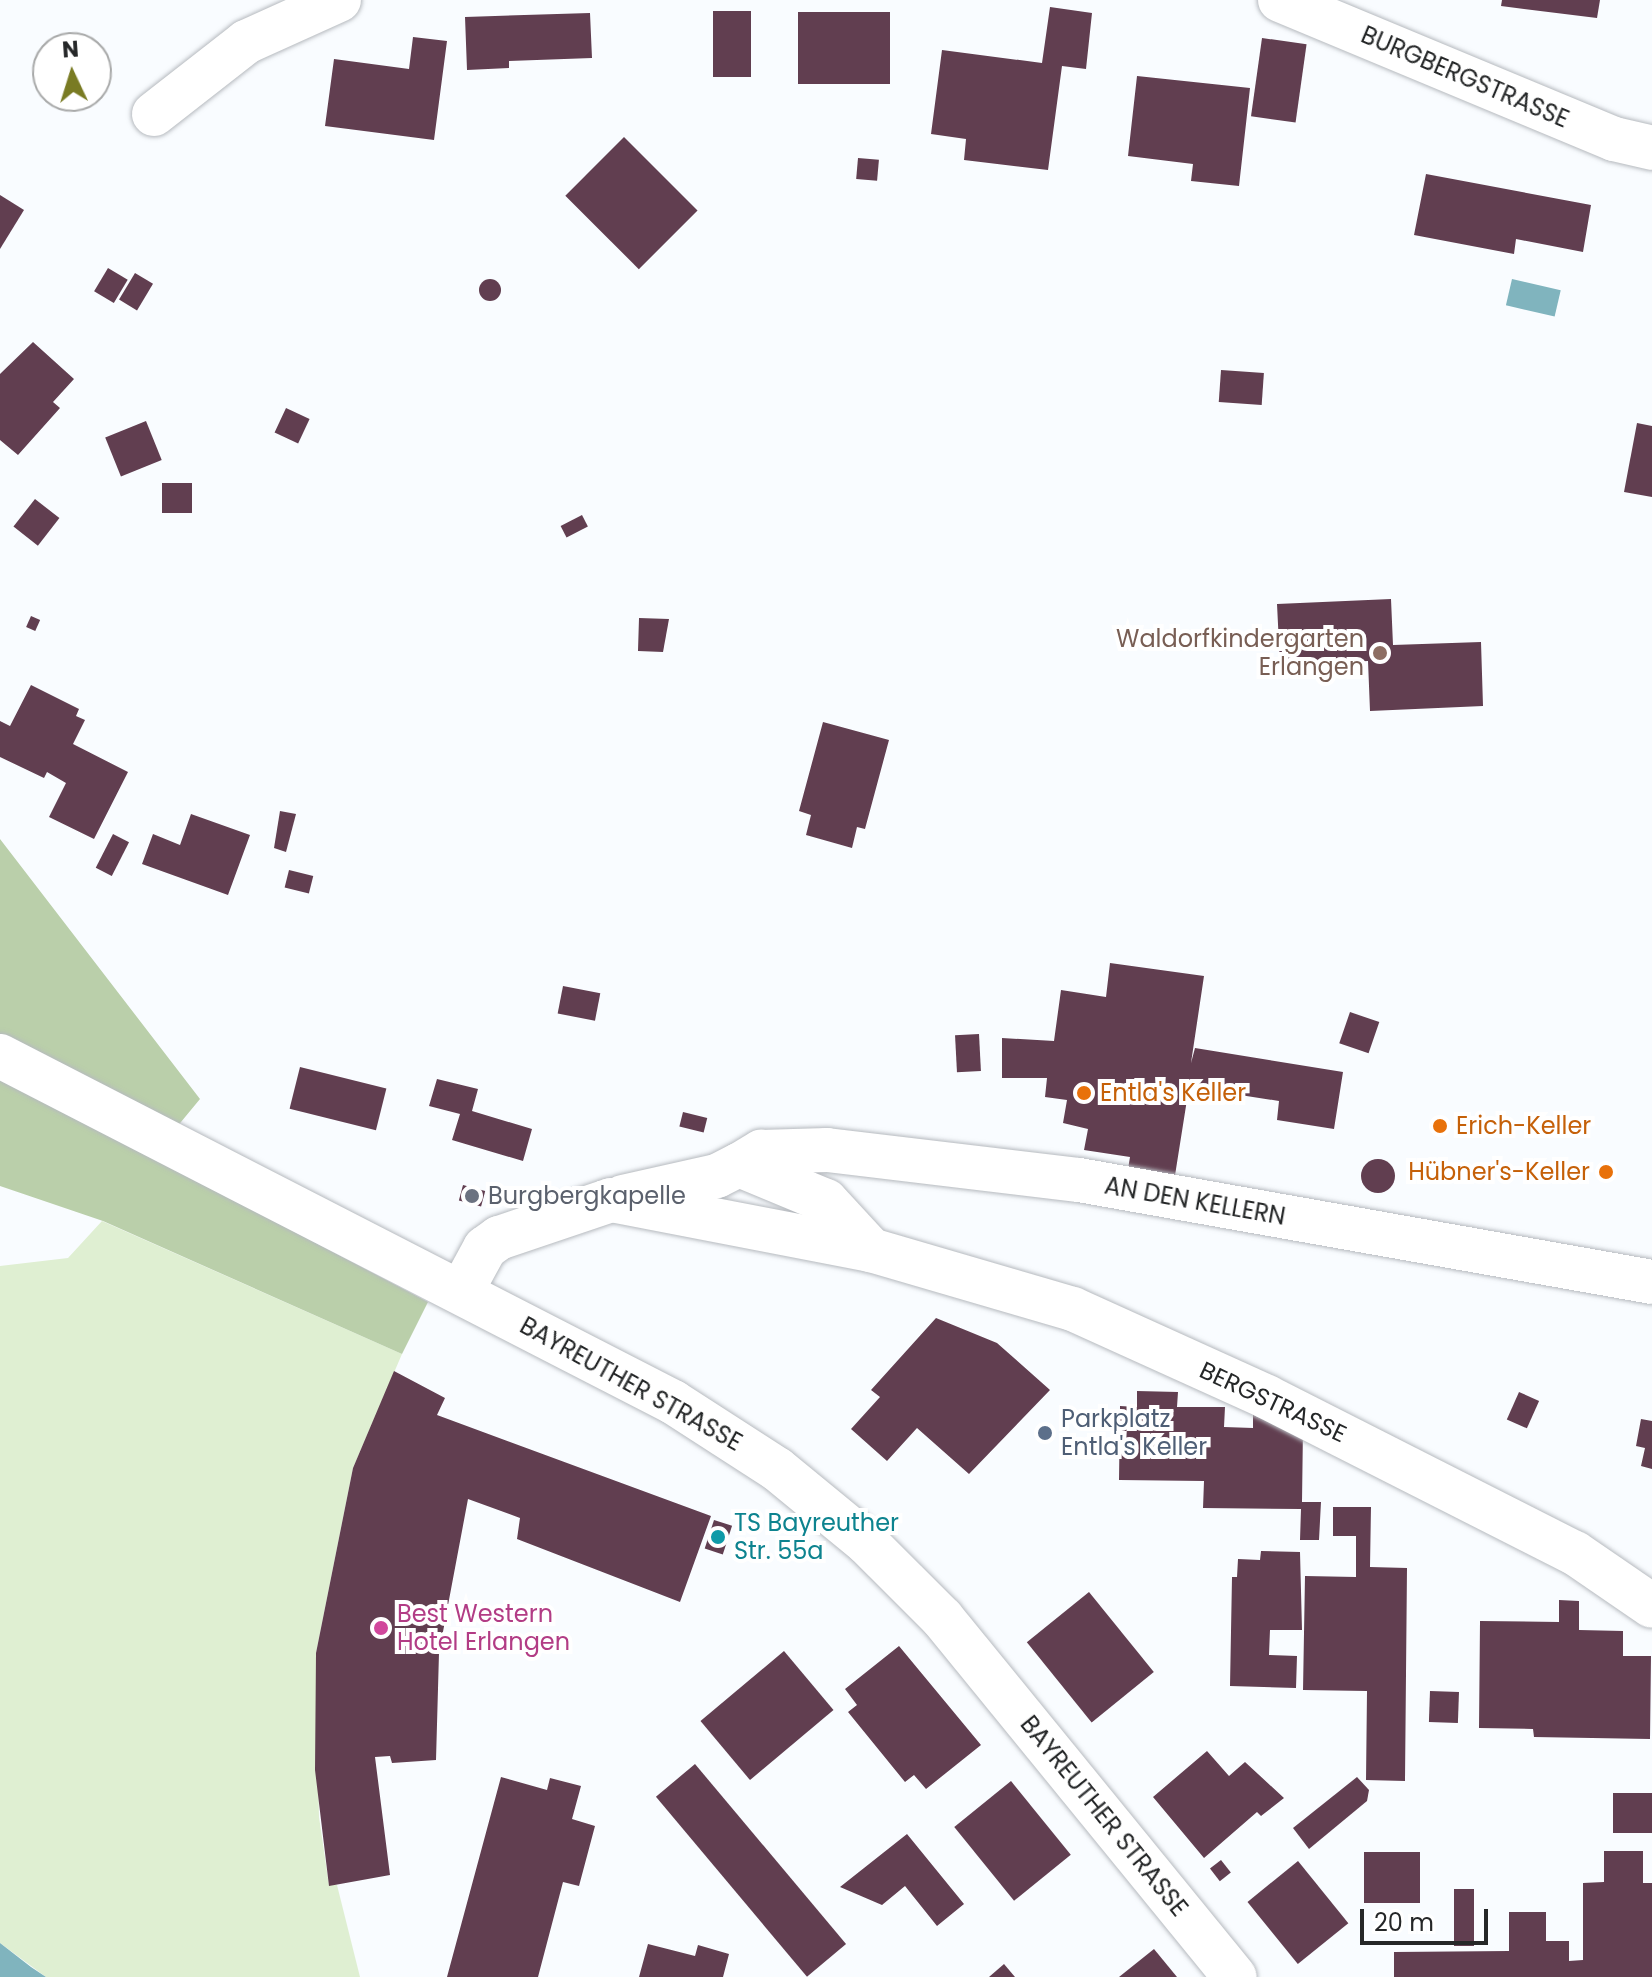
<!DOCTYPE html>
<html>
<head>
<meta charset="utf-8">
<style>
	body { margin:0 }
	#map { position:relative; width:1652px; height:1977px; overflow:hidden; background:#f9fcff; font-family:Poppins,sans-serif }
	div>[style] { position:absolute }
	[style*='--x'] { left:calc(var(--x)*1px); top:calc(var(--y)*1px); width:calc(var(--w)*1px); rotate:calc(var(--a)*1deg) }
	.green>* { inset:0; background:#dfefd2 }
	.forest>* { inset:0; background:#bacfaa }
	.water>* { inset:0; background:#80b4be; transform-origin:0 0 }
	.building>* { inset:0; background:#613e50; transform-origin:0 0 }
	.round { border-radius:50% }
	.roads { filter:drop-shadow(0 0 2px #b6babf) drop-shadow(0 0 2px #b6babf) }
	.minor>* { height:44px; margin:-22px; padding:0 22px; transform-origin:22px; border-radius:22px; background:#fff }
	.dots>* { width:22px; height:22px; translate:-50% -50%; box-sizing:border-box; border:4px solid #fff; border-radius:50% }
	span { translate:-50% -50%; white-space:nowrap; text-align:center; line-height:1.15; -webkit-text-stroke:8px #fff; paint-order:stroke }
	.street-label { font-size:24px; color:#252728 }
	.education-label { font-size:24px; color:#785e54 }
	.right { translate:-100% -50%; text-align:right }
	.food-label { font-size:24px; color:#c56008 }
	.left { translate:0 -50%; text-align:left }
	.worship-label { font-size:24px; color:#5b616d }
	.service-label { font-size:24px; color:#4e5e75 }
	.culture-label { font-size:24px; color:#0d838f }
	.hotel-label { font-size:24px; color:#b23c85 }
	.north { position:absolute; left:32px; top:32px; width:80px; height:80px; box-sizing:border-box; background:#fff; border:2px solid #a8a9a9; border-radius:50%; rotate:356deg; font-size:22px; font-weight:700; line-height:32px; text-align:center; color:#252728 }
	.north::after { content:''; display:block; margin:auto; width:28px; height:36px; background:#797b23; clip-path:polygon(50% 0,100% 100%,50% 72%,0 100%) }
	.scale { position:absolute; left:1360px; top:1909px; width:128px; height:36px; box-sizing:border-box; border:4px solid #252728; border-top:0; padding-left:10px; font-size:24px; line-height:28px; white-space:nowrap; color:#252728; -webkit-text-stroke:6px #fff; paint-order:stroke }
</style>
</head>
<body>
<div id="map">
	<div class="green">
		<i style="clip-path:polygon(102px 1221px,402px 1354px,353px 1468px,316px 1653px,319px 1817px,329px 1885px,337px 1885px,360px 1977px,46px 1977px,0 1943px,0 1266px,68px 1258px)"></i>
	</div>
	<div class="forest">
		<i style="clip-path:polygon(0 839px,200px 1099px,152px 1157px,428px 1302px,402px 1354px,103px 1221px,0 1186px)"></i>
	</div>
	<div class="water">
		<i style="left:1512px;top:279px;width:50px;height:27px;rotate:13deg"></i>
		<i style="clip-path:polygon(0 1943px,31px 1967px,46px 1977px,0 1977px)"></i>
	</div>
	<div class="building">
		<i style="clip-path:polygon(1502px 0,1600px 0,1597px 18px,1501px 6px)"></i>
		<i style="clip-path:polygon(1050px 7px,1092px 13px,1086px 69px,1062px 66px,1048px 170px,964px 160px,966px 139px,931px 134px,942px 50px,1042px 63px)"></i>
		<i style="left:713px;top:11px;width:38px;height:66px"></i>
		<i style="left:798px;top:12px;width:92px;height:72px"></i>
		<i style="clip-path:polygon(590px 13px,592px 58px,509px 61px,509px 68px,467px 70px,465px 17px)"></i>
		<i style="clip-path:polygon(413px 37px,447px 41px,434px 140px,325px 126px,334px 59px,409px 69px)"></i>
		<i style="left:1262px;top:38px;width:45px;height:79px;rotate:8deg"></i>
		<i style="clip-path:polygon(1137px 76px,1250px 88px,1239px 186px,1191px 181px,1193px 164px,1128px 156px)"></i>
		<i style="left:624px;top:137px;width:104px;height:83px;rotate:45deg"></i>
		<i style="left:858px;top:158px;width:21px;height:21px;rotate:5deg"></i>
		<i style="clip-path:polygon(1426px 174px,1591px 205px,1583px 252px,1516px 239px,1514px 254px,1414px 235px)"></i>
		<i style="clip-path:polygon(0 195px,24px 210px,0 249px)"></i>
		<i style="left:108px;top:268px;width:23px;height:27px;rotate:31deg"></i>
		<i style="left:135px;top:273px;width:21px;height:31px;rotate:31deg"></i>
		<i class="round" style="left:479px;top:279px;width:22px;height:22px"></i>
		<i style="clip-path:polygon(33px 342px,74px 379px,53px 402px,60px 408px,18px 455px,0 440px,0 374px)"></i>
		<i style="left:1221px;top:370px;width:43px;height:32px;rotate:4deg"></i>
		<i style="left:286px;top:408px;width:26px;height:27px;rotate:25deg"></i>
		<i style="left:146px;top:421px;width:42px;height:44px;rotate:68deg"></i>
		<i style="clip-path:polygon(1637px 423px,1652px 426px,1652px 497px,1624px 492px)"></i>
		<i style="left:192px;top:483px;width:30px;height:30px;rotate:90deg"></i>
		<i style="left:35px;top:499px;width:31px;height:35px;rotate:38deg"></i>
		<i style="left:582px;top:515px;width:13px;height:24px;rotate:63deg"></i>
		<i style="clip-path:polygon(1391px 599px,1393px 645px,1481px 642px,1483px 706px,1370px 711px,1368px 661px,1280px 665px,1277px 604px)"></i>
		<i style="left:31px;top:616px;width:10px;height:12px;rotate:24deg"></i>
		<i style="clip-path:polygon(639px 618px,669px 619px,663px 652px,638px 651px)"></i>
		<i style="clip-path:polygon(31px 685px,79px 709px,76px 716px,85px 720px,73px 744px,128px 772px,94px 839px,49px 817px,66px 783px,47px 772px,44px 778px,0 757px,0 721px,10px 726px)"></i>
		<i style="clip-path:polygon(823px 722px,889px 740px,865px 829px,857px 827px,852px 848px,806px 835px,811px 815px,799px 811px)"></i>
		<i style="clip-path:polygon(280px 811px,296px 814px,286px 852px,274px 848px)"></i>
		<i style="clip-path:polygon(191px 814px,250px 835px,228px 895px,142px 864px,153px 834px,180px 845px)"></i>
		<i style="left:113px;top:834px;width:18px;height:38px;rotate:27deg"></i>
		<i style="left:289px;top:870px;width:25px;height:18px;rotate:14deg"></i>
		<i style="clip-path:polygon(1110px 963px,1204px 976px,1191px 1063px,1195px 1048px,1343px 1072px,1334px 1129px,1277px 1120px,1279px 1101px,1189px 1087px,1173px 1188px,1126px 1181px,1130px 1157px,1084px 1150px,1088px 1129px,1063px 1123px,1067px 1100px,1045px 1097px,1047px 1078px,1002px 1078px,1002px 1038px,1054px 1041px,1061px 990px,1106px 997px)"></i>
		<i style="left:563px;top:986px;width:38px;height:28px;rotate:11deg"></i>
		<i style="left:1350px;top:1012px;width:31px;height:33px;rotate:19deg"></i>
		<i style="left:979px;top:1034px;width:37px;height:24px;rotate:87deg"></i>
		<i style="left:300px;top:1067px;width:89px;height:43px;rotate:14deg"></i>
		<i style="clip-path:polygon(437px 1079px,478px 1089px,472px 1111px,532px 1129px,523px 1161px,452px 1140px,460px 1114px,429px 1106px)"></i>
		<i style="left:683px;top:1112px;width:25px;height:15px;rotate:14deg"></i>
		<i class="round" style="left:1361px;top:1159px;width:34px;height:34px"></i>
		<i style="left:463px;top:1185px;width:23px;height:16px;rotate:15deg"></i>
		<i style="clip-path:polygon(936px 1318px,997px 1343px,1050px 1390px,969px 1474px,917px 1428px,887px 1461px,851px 1429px,880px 1397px,871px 1390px)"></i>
		<i style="clip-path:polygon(394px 1371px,445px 1398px,437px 1415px,711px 1516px,680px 1602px,517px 1539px,520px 1518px,468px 1499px,439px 1653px,436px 1760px,392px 1763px,390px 1756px,375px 1757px,390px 1875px,329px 1886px,315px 1770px,316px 1653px,353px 1468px)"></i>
		<i style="clip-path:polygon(1137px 1391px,1178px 1392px,1177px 1407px,1225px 1407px,1224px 1427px,1253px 1428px,1253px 1413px,1303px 1428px,1302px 1502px,1321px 1502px,1319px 1540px,1300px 1540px,1301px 1509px,1203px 1508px,1204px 1481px,1119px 1480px,1120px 1406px,1137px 1407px)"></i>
		<i style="left:1519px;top:1392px;width:22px;height:30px;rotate:24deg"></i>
		<i style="clip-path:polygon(1641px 1419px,1652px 1421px,1652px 1469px,1641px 1466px,1645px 1448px,1636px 1446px)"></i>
		<i style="clip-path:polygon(1333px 1507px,1371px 1507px,1370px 1567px,1407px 1568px,1405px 1781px,1366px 1780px,1367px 1691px,1303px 1690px,1305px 1576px,1356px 1577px,1356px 1536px,1333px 1536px)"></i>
		<i style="left:714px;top:1520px;width:19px;height:30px;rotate:18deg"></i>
		<i style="clip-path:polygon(1261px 1551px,1300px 1552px,1302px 1630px,1270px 1630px,1269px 1655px,1297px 1656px,1296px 1688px,1230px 1686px,1232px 1577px,1237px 1577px,1238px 1559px,1260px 1560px)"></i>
		<i style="left:1089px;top:1592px;width:103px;height:80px;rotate:51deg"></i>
		<i style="clip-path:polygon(1559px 1600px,1579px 1601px,1579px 1630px,1623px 1631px,1623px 1656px,1651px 1656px,1650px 1739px,1534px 1737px,1533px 1729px,1479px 1728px,1480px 1621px,1559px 1622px)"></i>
		<i style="clip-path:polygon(899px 1646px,981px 1745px,926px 1789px,914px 1775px,905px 1782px,848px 1712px,857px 1705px,845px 1689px)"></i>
		<i style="left:784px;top:1651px;width:77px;height:109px;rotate:50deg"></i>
		<i style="left:1430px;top:1691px;width:29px;height:31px;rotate:2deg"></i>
		<i style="clip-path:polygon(1207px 1751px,1229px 1776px,1245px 1762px,1284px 1798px,1261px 1816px,1257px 1812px,1204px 1858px,1153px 1797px)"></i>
		<i style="left:695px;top:1764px;width:235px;height:51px;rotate:50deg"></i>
		<i style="clip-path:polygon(501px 1777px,547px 1790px,550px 1778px,581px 1786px,572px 1819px,595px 1826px,579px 1886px,563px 1882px,538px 1977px,447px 1977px)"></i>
		<i style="clip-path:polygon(1357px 1777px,1369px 1790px,1367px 1801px,1309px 1849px,1293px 1828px)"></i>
		<i style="left:1011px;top:1781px;width:95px;height:73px;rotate:51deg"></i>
		<i style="left:1652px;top:1793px;width:40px;height:39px;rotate:90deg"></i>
		<i style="clip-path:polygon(907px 1834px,964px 1904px,937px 1926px,905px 1886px,882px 1905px,840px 1887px)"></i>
		<i style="clip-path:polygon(1604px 1851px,1643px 1851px,1643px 1883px,1652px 1883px,1652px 1977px,1394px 1977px,1394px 1952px,1509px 1951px,1509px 1912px,1546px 1912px,1546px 1941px,1569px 1941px,1569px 1961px,1583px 1960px,1583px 1883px,1604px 1882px)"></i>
		<i style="left:1364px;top:1852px;width:56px;height:51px"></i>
		<i style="left:1221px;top:1860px;width:16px;height:14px;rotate:52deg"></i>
		<i style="left:1298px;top:1861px;width:80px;height:65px;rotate:51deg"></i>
		<i style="left:1454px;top:1889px;width:20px;height:57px"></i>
		<i style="clip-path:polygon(648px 1944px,695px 1956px,698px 1945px,729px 1954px,723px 1977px,639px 1977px)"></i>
		<i style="clip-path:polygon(1154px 1949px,1177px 1977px,1119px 1977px)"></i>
		<i style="clip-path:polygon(1004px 1964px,1015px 1977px,989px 1977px)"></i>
	</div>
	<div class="roads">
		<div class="minor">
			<i style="--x:1280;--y:0;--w:362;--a:22.6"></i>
			<i style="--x:1614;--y:139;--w:39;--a:13"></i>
			<i style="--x:154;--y:114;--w:117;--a:-38"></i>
			<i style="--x:246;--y:42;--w:102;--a:-24.3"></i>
			<i style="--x:0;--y:1056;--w:757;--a:27.21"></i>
			<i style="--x:673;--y:1402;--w:124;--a:32.8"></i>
			<i style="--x:777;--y:1469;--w:117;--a:39.4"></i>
			<i style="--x:867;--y:1543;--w:106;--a:45"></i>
			<i style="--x:942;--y:1618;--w:463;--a:50.8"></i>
			<i style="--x:739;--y:1165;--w:26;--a:-31"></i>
			<i style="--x:761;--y:1152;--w:66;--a:-1.7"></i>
			<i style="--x:827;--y:1150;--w:254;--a:6.8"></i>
			<i style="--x:1079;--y:1180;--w:582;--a:10.09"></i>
			<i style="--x:623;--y:1197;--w:96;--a:-12.6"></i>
			<i style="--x:717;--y:1176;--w:25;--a:-27"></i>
			<i style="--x:739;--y:1165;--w:94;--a:22.5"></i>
			<i style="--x:826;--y:1201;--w:67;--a:47.4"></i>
			<i style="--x:461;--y:1292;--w:50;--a:-61.4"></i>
			<i style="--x:485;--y:1248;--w:17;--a:-36"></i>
			<i style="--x:499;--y:1238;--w:118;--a:-18.7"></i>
			<i style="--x:611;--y:1200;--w:265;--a:10.9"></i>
			<i style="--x:871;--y:1250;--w:210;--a:16.3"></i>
			<i style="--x:1073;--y:1309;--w:213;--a:24.4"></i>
			<i style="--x:1267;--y:1397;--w:345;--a:26.9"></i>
			<i style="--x:1575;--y:1553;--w:93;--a:34.5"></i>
		</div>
	</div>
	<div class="dots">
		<i style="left:1380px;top:653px;background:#8d6e63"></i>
		<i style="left:1084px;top:1093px;background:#e8710a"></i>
		<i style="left:1440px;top:1126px;background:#e8710a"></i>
		<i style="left:1606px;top:1172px;background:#e8710a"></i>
		<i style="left:472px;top:1196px;background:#6b7280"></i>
		<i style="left:1045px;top:1433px;background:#5c6f8a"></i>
		<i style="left:718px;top:1537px;background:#0f9aa8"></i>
		<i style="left:381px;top:1628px;background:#d1479c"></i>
	</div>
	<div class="street-label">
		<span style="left:1465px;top:77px;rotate:23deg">BURGBERGSTRASSE</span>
		<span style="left:1195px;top:1201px;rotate:10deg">AN DEN KELLERN</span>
		<span style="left:631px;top:1384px;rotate:29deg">BAYREUTHER STRASSE</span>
		<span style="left:1273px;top:1402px;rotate:25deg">BERGSTRASSE</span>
		<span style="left:1104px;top:1816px;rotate:51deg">BAYREUTHER STRASSE</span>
	</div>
	<div class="education-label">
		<span class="right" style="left:1364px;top:653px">Waldorfkindergarten<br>Erlangen</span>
	</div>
	<div class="food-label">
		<span class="left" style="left:1100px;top:1093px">Entla's Keller</span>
		<span class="left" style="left:1456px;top:1126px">Erich-Keller</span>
		<span class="right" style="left:1590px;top:1172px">Hübner's-Keller</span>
	</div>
	<div class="worship-label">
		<span class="left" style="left:488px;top:1196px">Burgbergkapelle</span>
	</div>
	<div class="service-label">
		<span class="left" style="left:1061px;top:1433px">Parkplatz<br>Entla's Keller</span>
	</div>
	<div class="culture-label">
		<span class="left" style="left:734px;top:1537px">TS Bayreuther<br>Str. 55a</span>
	</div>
	<div class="hotel-label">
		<span class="left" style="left:397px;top:1628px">Best Western<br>Hotel Erlangen</span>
	</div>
	<div class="north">N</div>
	<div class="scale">20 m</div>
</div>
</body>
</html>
